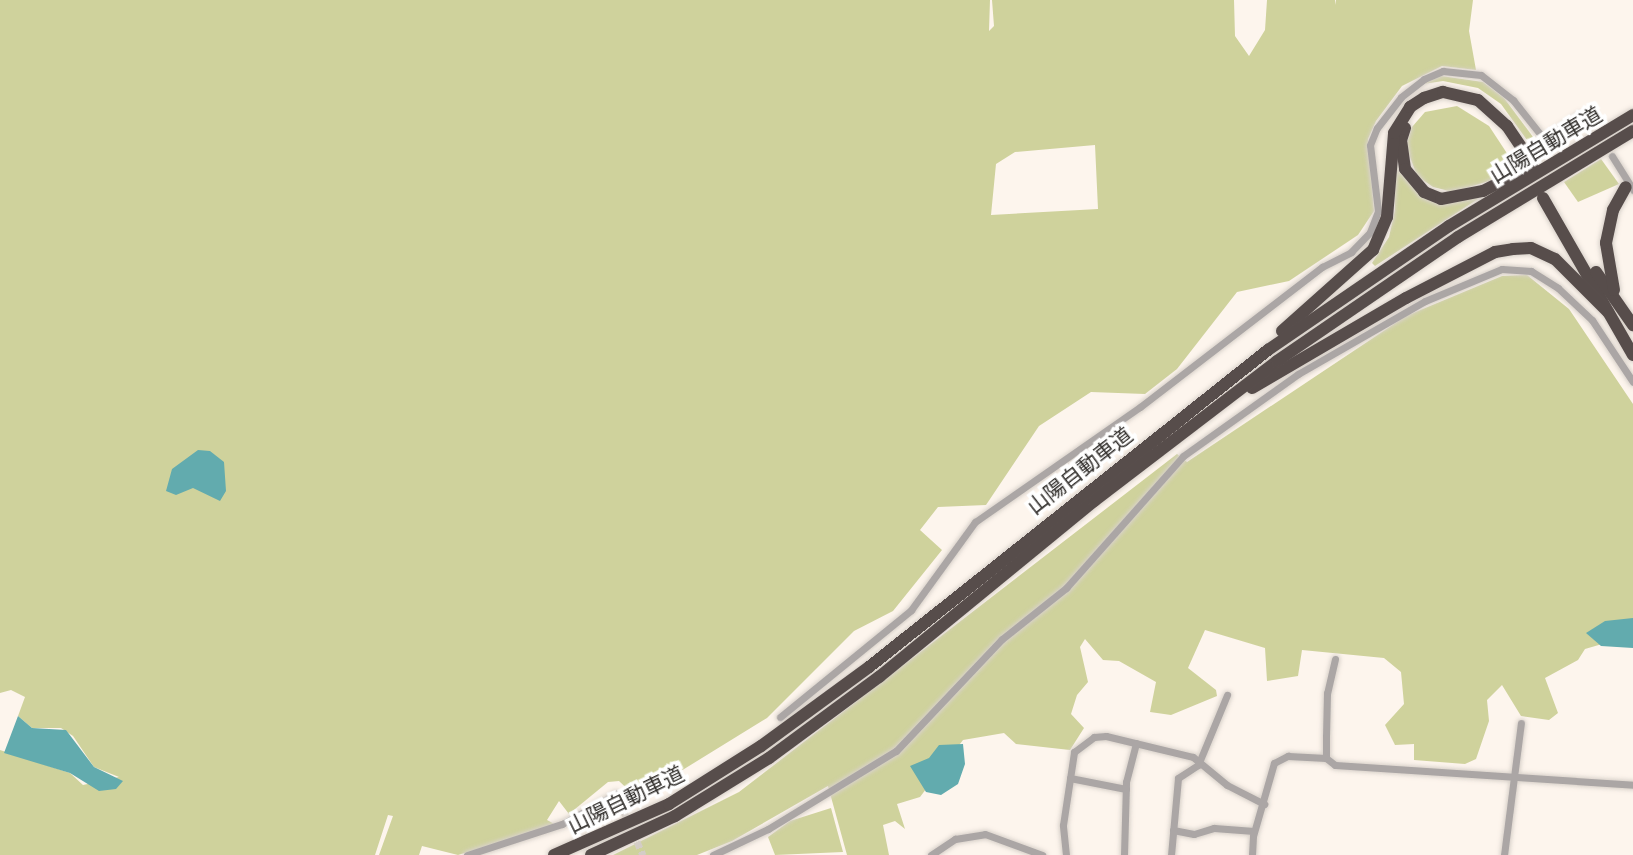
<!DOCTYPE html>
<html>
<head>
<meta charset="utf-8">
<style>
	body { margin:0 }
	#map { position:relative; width:1633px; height:855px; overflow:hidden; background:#fdf5ed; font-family:Raleway,"Noto Sans JP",sans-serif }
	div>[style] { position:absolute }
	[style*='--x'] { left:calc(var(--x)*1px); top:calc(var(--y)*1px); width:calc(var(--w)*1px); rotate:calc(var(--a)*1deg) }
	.green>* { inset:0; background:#cfd29c }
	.water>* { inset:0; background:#62abae }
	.street-tunnel>* { height:7px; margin-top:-3.5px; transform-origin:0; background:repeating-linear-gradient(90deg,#d4cdc6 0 7px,transparent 0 10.5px) }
	.roads { filter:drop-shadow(0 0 2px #d8d1ca) drop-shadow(0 0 2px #d8d1ca) }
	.street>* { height:7px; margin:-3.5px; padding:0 3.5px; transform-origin:3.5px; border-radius:3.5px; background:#aba6a5 }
	.highway>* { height:12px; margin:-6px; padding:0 6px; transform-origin:6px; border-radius:6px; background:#574d4b }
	span { translate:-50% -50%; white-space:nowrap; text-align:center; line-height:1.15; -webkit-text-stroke:7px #fff; paint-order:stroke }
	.street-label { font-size:21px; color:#322f2c }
</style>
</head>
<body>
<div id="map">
	<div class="green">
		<i style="clip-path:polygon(evenodd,0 0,990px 0,989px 31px,994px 26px,992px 0,1234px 0,1235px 36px,1249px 56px,1265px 30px,1267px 0,1335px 0,1335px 5px,1336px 0,1473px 0,1469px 31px,1476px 70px,1442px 66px,1402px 86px,1376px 121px,1368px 139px,1374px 211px,1358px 235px,1289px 281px,1237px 292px,1177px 369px,1145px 394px,1091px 392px,1039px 426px,986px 505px,938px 507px,920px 530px,942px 550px,893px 611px,854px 631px,767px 718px,637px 798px,619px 781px,608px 782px,569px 814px,559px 801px,547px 820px,556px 825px,458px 855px,422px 846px,419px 855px,379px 855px,393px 816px,388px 815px,375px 855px,0 855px,0 750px,70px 773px,83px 785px,119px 777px,94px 767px,73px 736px,61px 728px,32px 728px,18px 716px,25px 697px,11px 690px,0 693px,0 0,1095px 145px,1098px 209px,991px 215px,996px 164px,1015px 152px,1095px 145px)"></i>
		<i style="clip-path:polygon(1441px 76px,1483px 82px,1504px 98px,1539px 145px,1547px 145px,1579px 123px,1588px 126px,1537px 154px,1501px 104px,1478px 88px,1443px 81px,1423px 84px)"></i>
		<i style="clip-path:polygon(1457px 106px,1489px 126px,1516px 167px,1489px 181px,1453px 192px,1433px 187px,1417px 176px,1406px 146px,1412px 127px,1425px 112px)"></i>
		<i style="clip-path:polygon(1394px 152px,1402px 174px,1426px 198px,1442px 203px,1481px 197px,1375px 266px,1372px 263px,1389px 237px,1395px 210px)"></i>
		<i style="clip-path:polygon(1601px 159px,1619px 184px,1578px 202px,1564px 182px)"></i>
		<i style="clip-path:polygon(1527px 275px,1569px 309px,1633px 404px,1633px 635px,1585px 649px,1578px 660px,1545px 678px,1558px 713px,1549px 720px,1521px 716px,1502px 685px,1487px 700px,1489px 721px,1476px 759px,1465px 764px,1414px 760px,1414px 744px,1395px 745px,1385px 725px,1404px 704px,1401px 672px,1384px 658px,1302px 650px,1298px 676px,1267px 681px,1265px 648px,1205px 630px,1188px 668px,1216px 690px,1217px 696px,1171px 715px,1150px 712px,1156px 682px,1119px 661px,1103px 660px,1085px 639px,1080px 647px,1088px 682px,1077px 695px,1071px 714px,1084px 728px,1070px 750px,1016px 744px,1004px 733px,963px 740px,920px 797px,897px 804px,905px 829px,895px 821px,883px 825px,889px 855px,847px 855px,828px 786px,732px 841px,697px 855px,613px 855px,739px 792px,1177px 454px,1187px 462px,1406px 316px,1502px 276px)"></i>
		<i style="clip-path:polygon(831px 808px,843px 852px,775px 855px,768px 837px,790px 821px)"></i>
	</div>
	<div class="water">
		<i style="clip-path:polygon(198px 450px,210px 451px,224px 462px,226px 491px,220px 501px,193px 488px,176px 495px,166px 491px,172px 469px)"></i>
		<i style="clip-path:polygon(1633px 618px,1633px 648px,1601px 646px,1586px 633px,1605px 621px)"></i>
		<i style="clip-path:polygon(18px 716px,32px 728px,66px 730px,94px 767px,123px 781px,116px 789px,99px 791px,70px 773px,4px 753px)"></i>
		<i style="clip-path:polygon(963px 744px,965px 764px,958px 784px,941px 795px,926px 792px,910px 766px,929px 758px,939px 745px)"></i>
	</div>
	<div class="street-tunnel">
		<i style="--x:620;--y:803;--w:57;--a:66.1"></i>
	</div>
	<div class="roads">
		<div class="street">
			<i style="--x:1612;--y:156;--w:40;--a:58"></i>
			<i style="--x:1335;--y:659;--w:35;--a:103"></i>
			<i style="--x:1327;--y:693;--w:44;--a:91.3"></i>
			<i style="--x:1326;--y:737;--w:21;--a:90"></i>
			<i style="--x:1326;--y:758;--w:11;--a:38"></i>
			<i style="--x:1335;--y:765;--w:299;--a:3.8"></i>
			<i style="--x:780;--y:717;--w:169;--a:-39.2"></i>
			<i style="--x:911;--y:610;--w:109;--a:-54"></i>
			<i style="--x:975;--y:522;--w:201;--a:-34.9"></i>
			<i style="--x:1140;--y:407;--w:230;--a:-37.6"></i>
			<i style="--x:1322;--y:267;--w:33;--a:-27"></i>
			<i style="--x:1351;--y:252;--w:28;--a:-46"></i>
			<i style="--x:1370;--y:232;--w:22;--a:-69"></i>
			<i style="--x:1378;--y:211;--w:66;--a:-96.9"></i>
			<i style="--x:1370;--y:145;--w:18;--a:-68"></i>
			<i style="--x:1377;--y:128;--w:39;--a:-52"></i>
			<i style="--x:1401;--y:97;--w:29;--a:-38"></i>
			<i style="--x:1424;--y:79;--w:21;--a:-23"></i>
			<i style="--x:1443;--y:71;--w:38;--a:6"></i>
			<i style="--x:1481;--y:75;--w:41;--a:38"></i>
			<i style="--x:1513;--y:100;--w:50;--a:51.5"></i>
			<i style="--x:1544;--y:139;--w:43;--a:-33.7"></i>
			<i style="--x:1580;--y:115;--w:16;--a:35"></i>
			<i style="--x:1070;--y:778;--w:57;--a:11.1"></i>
			<i style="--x:1173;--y:830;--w:21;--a:11"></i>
			<i style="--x:1194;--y:834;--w:21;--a:-17"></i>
			<i style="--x:1214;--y:828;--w:40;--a:4.3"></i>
			<i style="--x:467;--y:855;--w:100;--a:-18.1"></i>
			<i style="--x:562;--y:824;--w:62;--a:-29.1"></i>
			<i style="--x:616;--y:794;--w:10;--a:66"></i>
			<i style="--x:713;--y:855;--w:61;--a:-25.3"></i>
			<i style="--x:768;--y:829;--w:150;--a:-31.4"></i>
			<i style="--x:896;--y:751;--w:154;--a:-46.6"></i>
			<i style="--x:1002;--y:639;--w:82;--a:-38.6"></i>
			<i style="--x:1066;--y:588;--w:176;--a:-48.4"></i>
			<i style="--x:1183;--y:456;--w:141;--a:-35.5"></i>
			<i style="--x:1298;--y:374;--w:146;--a:-29.9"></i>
			<i style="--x:1425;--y:301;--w:83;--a:-22.6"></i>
			<i style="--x:1502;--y:269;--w:29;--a:4"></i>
			<i style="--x:1531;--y:271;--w:32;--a:32"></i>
			<i style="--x:1558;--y:288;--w:47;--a:43.3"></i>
			<i style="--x:1592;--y:320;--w:74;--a:56.5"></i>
			<i style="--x:931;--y:855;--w:29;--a:-34"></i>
			<i style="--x:955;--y:839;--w:30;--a:-9"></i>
			<i style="--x:985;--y:834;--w:61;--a:20.2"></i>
			<i style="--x:1066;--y:855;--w:30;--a:-96"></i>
			<i style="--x:1063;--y:825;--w:74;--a:-81.4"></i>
			<i style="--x:1074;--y:752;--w:25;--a:-37"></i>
			<i style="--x:1094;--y:737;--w:12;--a:-5"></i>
			<i style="--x:1106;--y:736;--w:89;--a:13.6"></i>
			<i style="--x:1193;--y:757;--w:44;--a:39.5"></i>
			<i style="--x:1227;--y:785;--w:42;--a:27.2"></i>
			<i style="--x:1124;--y:855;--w:73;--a:-88.4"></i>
			<i style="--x:1126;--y:782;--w:40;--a:-75.6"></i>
			<i style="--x:1171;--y:855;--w:77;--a:-84.8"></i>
			<i style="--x:1178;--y:778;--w:24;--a:-33"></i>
			<i style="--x:1198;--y:765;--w:76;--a:-67.5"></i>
			<i style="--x:1252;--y:855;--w:19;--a:-87"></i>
			<i style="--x:1253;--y:836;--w:76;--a:-74"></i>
			<i style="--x:1274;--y:763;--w:16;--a:-27"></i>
			<i style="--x:1288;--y:756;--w:38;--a:3"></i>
			<i style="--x:1504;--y:855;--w:133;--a:-82.7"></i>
		</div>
		<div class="highway">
			<i style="--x:1405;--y:128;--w:13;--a:108"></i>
			<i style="--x:1401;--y:140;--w:29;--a:82"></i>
			<i style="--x:1405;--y:169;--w:30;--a:50"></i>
			<i style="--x:1424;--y:192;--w:18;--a:22"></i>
			<i style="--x:1441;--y:199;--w:43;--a:-10.8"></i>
			<i style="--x:1483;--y:191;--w:55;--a:-27"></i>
			<i style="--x:1543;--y:198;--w:181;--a:60.2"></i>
			<i style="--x:1596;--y:272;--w:65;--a:55.1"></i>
			<i style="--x:1614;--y:290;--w:48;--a:-99.7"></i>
			<i style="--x:1606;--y:243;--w:34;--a:-78"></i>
			<i style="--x:1613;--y:210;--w:26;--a:-61"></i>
			<i style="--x:1282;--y:331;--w:122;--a:-41.7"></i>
			<i style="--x:1373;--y:250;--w:36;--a:-67"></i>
			<i style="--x:1387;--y:217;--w:84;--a:-85.2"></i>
			<i style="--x:1394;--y:133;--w:31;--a:-58"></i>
			<i style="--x:1410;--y:107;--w:17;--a:-33"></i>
			<i style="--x:1424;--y:98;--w:20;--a:-18"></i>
			<i style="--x:1443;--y:92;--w:36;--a:13"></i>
			<i style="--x:1478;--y:100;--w:39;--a:42"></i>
			<i style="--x:1507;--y:126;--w:40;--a:56"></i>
			<i style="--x:1252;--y:388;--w:178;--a:-30.3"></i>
			<i style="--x:1406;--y:298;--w:100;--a:-27.3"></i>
			<i style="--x:1495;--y:252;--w:18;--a:-9"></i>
			<i style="--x:1513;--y:249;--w:18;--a:-3"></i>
			<i style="--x:1531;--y:248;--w:26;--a:25"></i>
			<i style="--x:1555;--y:259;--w:75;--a:45"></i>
			<i style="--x:554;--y:855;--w:126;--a:-23.9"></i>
			<i style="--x:669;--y:804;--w:109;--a:-32.2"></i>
			<i style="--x:761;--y:746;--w:134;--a:-36.2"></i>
			<i style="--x:869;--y:667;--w:510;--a:-38.47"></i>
			<i style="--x:1268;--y:350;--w:219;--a:-34.4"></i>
			<i style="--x:1449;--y:226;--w:215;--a:-31.1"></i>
			<i style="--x:591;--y:855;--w:93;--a:-24.9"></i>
			<i style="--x:675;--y:816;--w:110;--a:-31.7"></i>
			<i style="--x:769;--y:758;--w:137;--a:-36.4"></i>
			<i style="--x:879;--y:677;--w:278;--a:-39.3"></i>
			<i style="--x:1094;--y:501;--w:230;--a:-37.4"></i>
			<i style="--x:1277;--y:361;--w:219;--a:-34.4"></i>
			<i style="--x:1458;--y:237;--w:205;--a:-31.2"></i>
		</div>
	</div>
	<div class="street-label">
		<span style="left:1546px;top:145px;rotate:-31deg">山陽自動車道</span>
		<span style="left:1080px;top:471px;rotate:-38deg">山陽自動車道</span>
		<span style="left:626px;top:800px;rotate:-26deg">山陽自動車道</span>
	</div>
</div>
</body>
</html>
